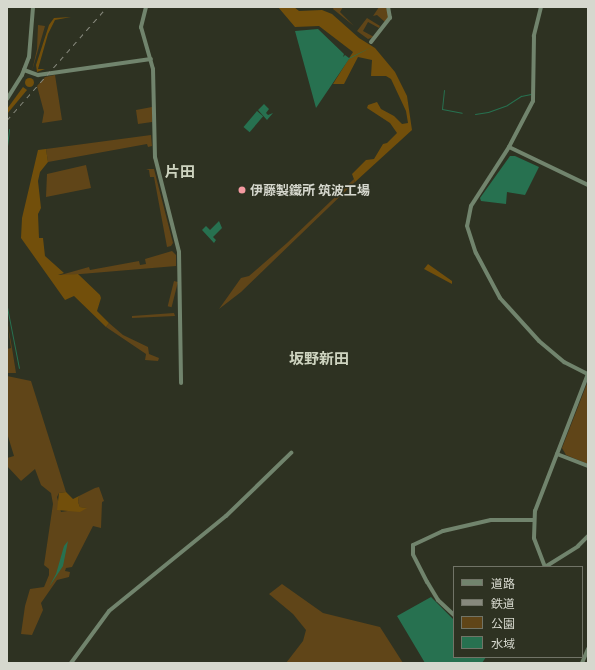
<!DOCTYPE html>
<html>
<head>
<meta charset="utf-8">
<style>
	body { margin:0 }
	#map { position:relative; width:595px; height:670px; overflow:hidden; background:#2e3222; font-family:"Playfair Display","Noto Sans JP",serif }
	div>[style] { position:absolute }
	[style*='--x'] { left:calc(var(--x)*1px); top:calc(var(--y)*1px); width:calc(var(--w)*1px); rotate:calc(var(--a)*1deg) }
	.green>* { inset:0; background:#604518; transform-origin:0 0 }
	.forest>* { inset:0; background:#724f0b }
	.round { border-radius:50% }
	.water>* { inset:0; background:#277150; transform-origin:0 0 }
	.stream>* { height:1px; margin:-0.5px; padding:0 0.5px; transform-origin:0.5px; border-radius:0.5px; background:#277150 }
	.minor>* { height:4px; margin:-2px; padding:0 2px; transform-origin:2px; border-radius:2px; background:#71846d }
	.rail>* { height:1px; margin-top:-0.5px; transform-origin:0; background:repeating-linear-gradient(90deg,#87897d 0 5px,transparent 0 10px) }
	.dots>* { width:11px; height:11px; translate:-50% -50%; box-sizing:border-box; border:2px solid #2e3222; border-radius:50% }
	span { translate:-50% -50%; white-space:nowrap; text-align:center; line-height:1.15; -webkit-text-stroke:3px #2e3222; paint-order:stroke }
	.poi-label { font-size:13px; color:#d6d8ce; font-weight:700 }
	.left { translate:0 -50%; text-align:left }
	.quarter-label { font-size:15px; color:#cdd3bf; font-weight:700 }
	.frame { position:absolute; inset:0; border:8px solid #d6d8ce; pointer-events:none }
	.legend { position:absolute; left:453px; top:566px; width:130px; height:92px; box-sizing:border-box; background:#2e3222; border:1px solid #717467; margin:0; padding:5px 7px; list-style:none; font-size:12px; color:#d6d8ce }
	.legend li { display:flex; align-items:center; gap:8px; height:20px }
	.legend b { width:20px; border:1px solid #717467 }
</style>
</head>
<body>
<div id="map">
	<div class="green">
		<i style="clip-path:polygon(334px 7px,343px 7px,340px 12px,354px 26px,333px 9px)"></i>
		<i style="clip-path:polygon(379px 7px,385px 7px,389px 12px,389px 17px,385px 22px,377px 15px,373px 16px)"></i>
		<i style="clip-path:polygon(367px 18px,380px 26px,379px 28px,368px 22px,363px 31px,374px 37px,368px 39px,357px 31px)"></i>
		<i style="clip-path:polygon(38px 25px,45px 26px,32px 71px,37px 49px)"></i>
		<i style="clip-path:polygon(55px 75px,62px 120px,42px 123px,44px 112px,37px 86px,45px 77px)"></i>
		<i style="clip-path:polygon(152px 107px,152px 122px,138px 124px,136px 110px)"></i>
		<i style="clip-path:polygon(151px 135px,152px 146px,148px 147px,147px 144px,48px 162px,46px 149px)"></i>
		<i style="clip-path:polygon(86px 165px,91px 188px,46px 197px,47px 174px)"></i>
		<i style="clip-path:polygon(146px 169px,154px 169px,173px 243px,171px 246px,167px 247px,154px 177px,150px 177px,149px 170px)"></i>
		<i style="clip-path:polygon(354px 179px,355px 182px,241px 292px,219px 309px,241px 278px,249px 276px,287px 243px)"></i>
		<i style="clip-path:polygon(172px 251px,176px 255px,176px 266px,57px 276px,89px 267px,90px 270px,139px 261px,140px 265px,146px 264px,145px 259px)"></i>
		<i style="left:174px;top:281px;width:4px;height:26px;rotate:14deg"></i>
		<i style="clip-path:polygon(174px 313px,175px 316px,132px 318px,132px 316px)"></i>
		<i style="clip-path:polygon(7px 320px,12px 348px,16px 373px,7px 373px,7px 349px,11px 348px)"></i>
		<i style="clip-path:polygon(109px 323px,123px 335px,148px 347px,149px 354px,159px 358px,158px 361px,145px 360px,146px 354px,106px 327px)"></i>
		<i style="clip-path:polygon(7px 376px,31px 381px,66px 492px,59px 493px,57px 497px,61px 512px,86px 508px,80px 507px,78px 502px,79px 496px,95px 488px,99px 487px,104px 501px,102px 502px,101px 528px,93px 526px,72px 567px,66px 568px,65px 571px,70px 572px,69px 577px,57px 580px,41px 603px,43px 610px,32px 635px,21px 634px,25px 606px,30px 589px,44px 587px,49px 575px,49px 569px,44px 565px,53px 504px,51px 493px,41px 485px,35px 469px,21px 481px,7px 466px,7px 458px,14px 456px,7px 433px)"></i>
		<i style="clip-path:polygon(588px 381px,588px 464px,566px 455px,562px 448px)"></i>
		<i style="clip-path:polygon(282px 584px,323px 613px,380px 627px,403px 663px,286px 663px,303px 641px,306px 630px,293px 614px,269px 594px)"></i>
	</div>
	<div class="forest">
		<i style="clip-path:polygon(278px 7px,294px 7px,299px 11px,322px 10px,332px 14px,359px 38px,375px 48px,395px 72px,407px 96px,412px 130px,355px 182px,352px 174px,366px 160px,374px 159px,383px 144px,387px 143px,397px 133px,390px 123px,367px 108px,368px 105px,377px 102px,381px 109px,394px 116px,402px 124px,408px 123px,406px 111px,391px 79px,386px 76px,371px 76px,372px 60px,358px 57px,344px 84px,333px 84px,353px 52px,319px 26px,295px 27px)"></i>
		<i style="clip-path:polygon(71px 17px,55px 20px,48px 34px,38px 69px,45px 69px,37px 72px,36px 65px,49px 25px,54px 18px)"></i>
		<i class="round" style="left:24.5px;top:77.5px;width:9px;height:9px"></i>
		<i style="clip-path:polygon(23px 87px,27px 90px,7px 114px,7px 109px)"></i>
		<i style="clip-path:polygon(46px 149px,48px 162px,40px 172px,38px 181px,41px 208px,38px 214px,39px 238px,43px 238px,45px 256px,64px 273px,58px 275px,78px 274px,100px 295px,101px 298px,97px 311px,109px 323px,106px 327px,74px 296px,65px 300px,21px 238px,22px 218px,38px 150px)"></i>
		<i style="clip-path:polygon(428px 264px,452px 281px,452px 284px,424px 269px)"></i>
		<i style="clip-path:polygon(66px 492px,73px 499px,79px 496px,78px 502px,80px 507px,87px 508px,80px 512px,57px 510px,59px 493px)"></i>
	</div>
	<div class="water">
		<i style="clip-path:polygon(318px 29px,344px 54px,343px 57px,345px 55px,349px 58px,372px 47px,349px 59px,316px 108px,295px 31px)"></i>
		<i style="clip-path:polygon(264px 104px,269px 109px,266px 113px,268px 115px,273px 113px,267px 120px,258px 110px)"></i>
		<i style="left:257px;top:111px;width:8px;height:21px;rotate:40deg"></i>
		<i style="clip-path:polygon(510px 156px,515px 156px,539px 167px,525px 195px,507px 192px,506px 204px,481px 201px,480px 198px)"></i>
		<i style="clip-path:polygon(219px 221px,222px 228px,213px 237px,216px 240px,214px 243px,202px 230px,206px 226px,210px 230px)"></i>
		<i style="clip-path:polygon(68px 541px,63px 566px,49px 587px,56px 574px,64px 546px)"></i>
		<i style="clip-path:polygon(431px 597px,454px 620px,454px 657px,486px 657px,482px 663px,425px 663px,397px 616px)"></i>
	</div>
	<div class="stream">
		<i style="--x:444;--y:90;--w:19;--a:96"></i>
		<i style="--x:442;--y:109;--w:20;--a:11"></i>
		<i style="--x:475;--y:114;--w:13;--a:-9"></i>
		<i style="--x:488;--y:112;--w:20;--a:-20"></i>
		<i style="--x:507;--y:105;--w:17;--a:-33"></i>
		<i style="--x:521;--y:96;--w:10;--a:-11"></i>
		<i style="--x:7;--y:146;--w:17;--a:-83"></i>
		<i style="--x:7;--y:307;--w:62;--a:78.9"></i>
	</div>
	<div class="minor">
		<i style="--x:146;--y:7;--w:21;--a:104"></i>
		<i style="--x:141;--y:27;--w:44;--a:74.1"></i>
		<i style="--x:153;--y:69;--w:88;--a:88.7"></i>
		<i style="--x:155;--y:157;--w:98;--a:75.8"></i>
		<i style="--x:179;--y:252;--w:131;--a:89.1"></i>
		<i style="--x:541;--y:7;--w:30;--a:104"></i>
		<i style="--x:534;--y:36;--w:65;--a:90.9"></i>
		<i style="--x:533;--y:101;--w:52;--a:117.6"></i>
		<i style="--x:509;--y:147;--w:70;--a:122.8"></i>
		<i style="--x:471;--y:206;--w:20;--a:101"></i>
		<i style="--x:467;--y:226;--w:28;--a:72"></i>
		<i style="--x:476;--y:253;--w:51;--a:61.9"></i>
		<i style="--x:500;--y:298;--w:58;--a:47.8"></i>
		<i style="--x:539;--y:341;--w:33;--a:40"></i>
		<i style="--x:564;--y:362;--w:27;--a:27"></i>
		<i style="--x:371;--y:42;--w:31;--a:-52"></i>
		<i style="--x:390;--y:18;--w:11;--a:-100"></i>
		<i style="--x:24;--y:70;--w:15;--a:20"></i>
		<i style="--x:38;--y:75;--w:114;--a:-8.1"></i>
		<i style="--x:7;--y:99;--w:28;--a:-58"></i>
		<i style="--x:22;--y:75;--w:19;--a:-69"></i>
		<i style="--x:29;--y:57;--w:50;--a:-85.4"></i>
		<i style="--x:509;--y:147;--w:88;--a:25.7"></i>
		<i style="--x:557;--y:454;--w:33;--a:21"></i>
		<i style="--x:545;--y:567;--w:31;--a:-111"></i>
		<i style="--x:534;--y:538;--w:27;--a:-88"></i>
		<i style="--x:535;--y:511;--w:147;--a:-68.9"></i>
		<i style="--x:545;--y:567;--w:39;--a:-32"></i>
		<i style="--x:578;--y:546;--w:14;--a:-45"></i>
		<i style="--x:454;--y:615;--w:22;--a:-137"></i>
		<i style="--x:438;--y:600;--w:21;--a:-121"></i>
		<i style="--x:427;--y:582;--w:31;--a:-117"></i>
		<i style="--x:413;--y:554;--w:9;--a:-90"></i>
		<i style="--x:413;--y:545;--w:33;--a:-25"></i>
		<i style="--x:443;--y:531;--w:49;--a:-12.9"></i>
		<i style="--x:491;--y:520;--w:42;--a:0"></i>
		<i style="--x:71;--y:663;--w:64;--a:-53.8"></i>
		<i style="--x:109;--y:611;--w:151;--a:-39.1"></i>
		<i style="--x:226;--y:516;--w:91;--a:-44.1"></i>
		<i style="--x:582;--y:663;--w:15;--a:-67"></i>
	</div>
	<div class="rail">
		<i style="--x:7;--y:120;--w:151;--a:-48.5"></i>
	</div>
	<div class="dots">
		<i style="left:242px;top:190px;background:#f49aa1"></i>
	</div>
	<div class="poi-label">
		<span class="left" style="left:250px;top:190px">伊藤製鐵所 筑波工場</span>
	</div>
	<div class="quarter-label">
		<span style="left:180px;top:172px">片田</span>
		<span style="left:319px;top:359px">坂野新田</span>
	</div>
	<div class="frame"></div>
	<ul class="legend">
	<li><b style="height:5px;background:#71846d"></b>道路</li>
	<li><b style="height:5px;background:#87897d"></b>鉄道</li>
	<li><b style="height:11px;background:#604518"></b>公園</li>
	<li><b style="height:11px;background:#277150"></b>水域</li>
	</ul>
</div>
</body>
</html>
